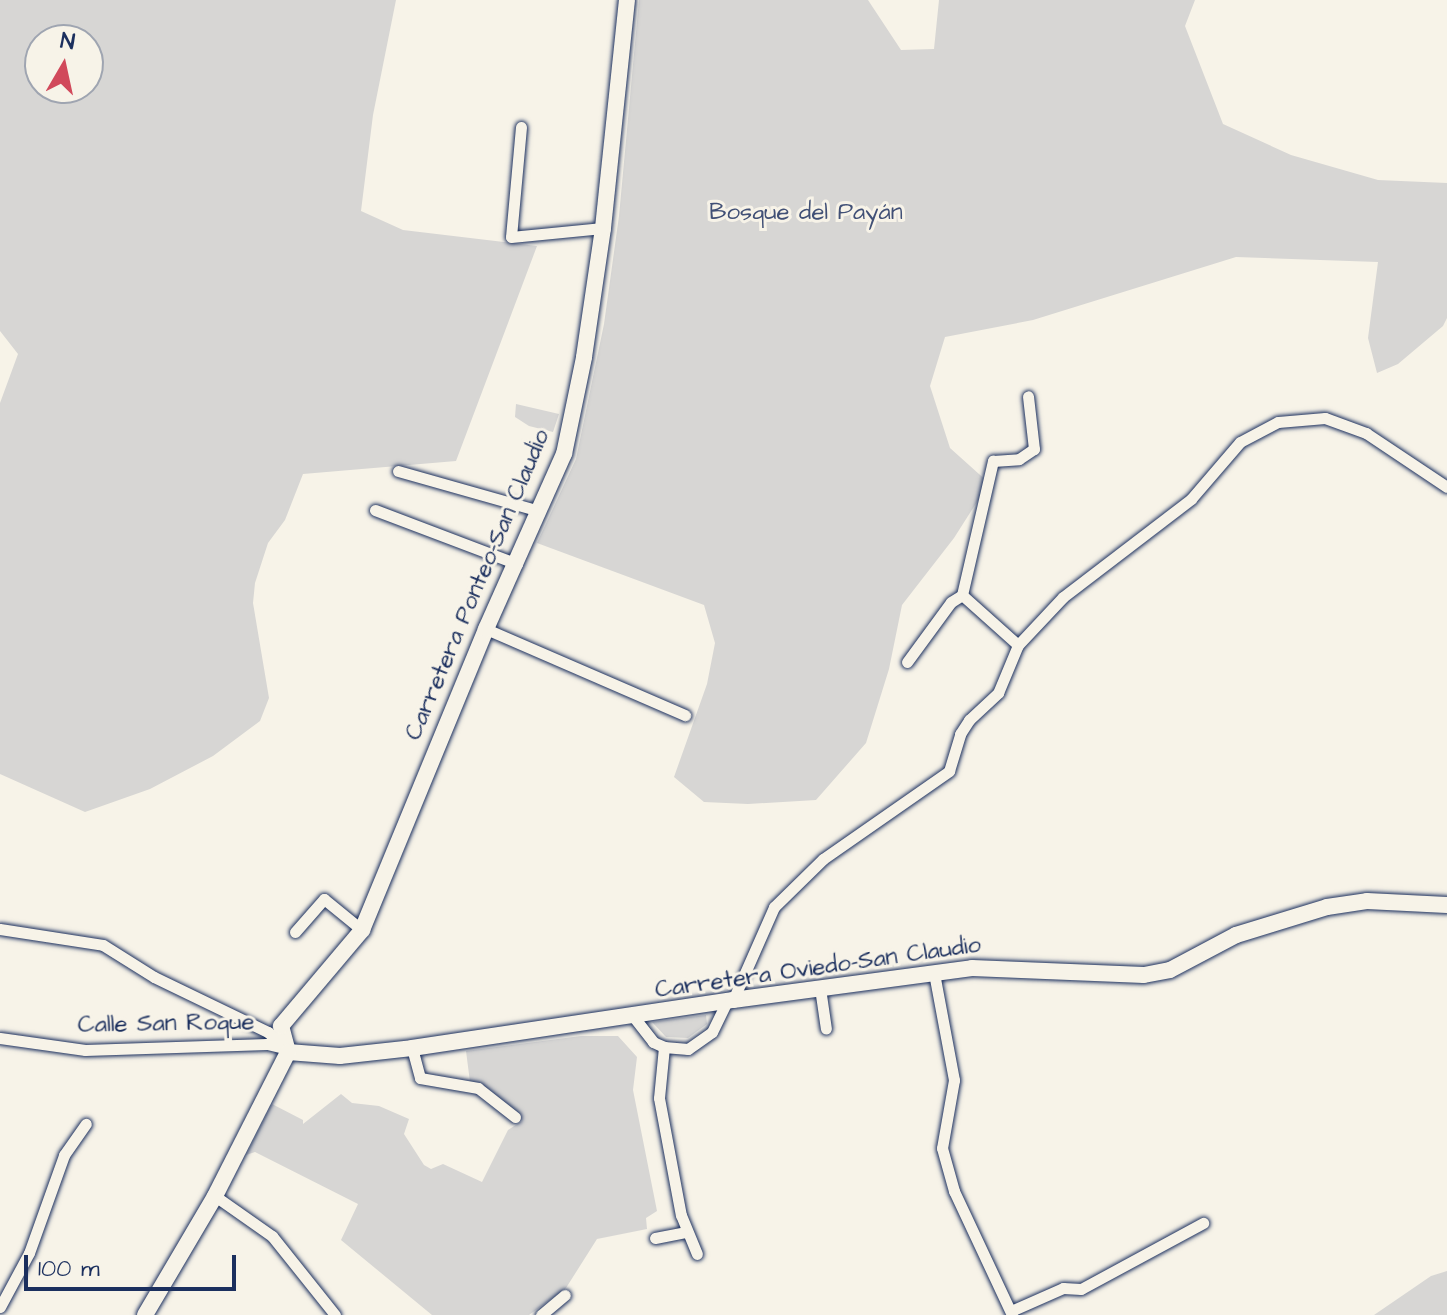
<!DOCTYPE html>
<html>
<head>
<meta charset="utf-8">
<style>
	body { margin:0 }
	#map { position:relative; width:1447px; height:1315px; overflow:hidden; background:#f7f3e8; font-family:"Architects Daughter",sans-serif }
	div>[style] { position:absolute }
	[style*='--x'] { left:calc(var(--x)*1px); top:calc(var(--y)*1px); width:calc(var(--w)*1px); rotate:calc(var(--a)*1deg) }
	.green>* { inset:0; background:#d7d6d4 }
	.roads { filter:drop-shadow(0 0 2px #1b2f5e) drop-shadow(0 0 2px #1b2f5e) }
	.street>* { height:11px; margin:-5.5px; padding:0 5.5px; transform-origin:5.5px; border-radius:5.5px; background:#f7f3e8 }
	.secondary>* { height:16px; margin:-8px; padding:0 8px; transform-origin:8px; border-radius:8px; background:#f7f3e8 }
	span { translate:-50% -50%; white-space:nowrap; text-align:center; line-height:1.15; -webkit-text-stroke:6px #f7f3e8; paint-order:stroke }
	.park-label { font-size:24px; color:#415076 }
	.street-label { font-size:24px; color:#1b2f5e }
	.north { position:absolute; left:24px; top:24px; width:80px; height:80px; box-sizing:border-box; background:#f7f3e8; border:2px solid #9fa5b1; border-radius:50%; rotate:9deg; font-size:22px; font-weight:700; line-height:32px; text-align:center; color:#1b2f5e }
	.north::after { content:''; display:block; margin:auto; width:28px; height:36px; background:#d1495b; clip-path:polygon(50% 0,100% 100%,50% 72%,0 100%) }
	.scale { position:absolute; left:24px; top:1255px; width:212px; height:36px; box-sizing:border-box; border:4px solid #1b2f5e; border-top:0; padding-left:10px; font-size:24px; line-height:28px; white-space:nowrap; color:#1b2f5e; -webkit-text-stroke:6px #f7f3e8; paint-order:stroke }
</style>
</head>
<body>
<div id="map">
	<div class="green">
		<i style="clip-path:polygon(evenodd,0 0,396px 0,373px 115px,361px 211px,403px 230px,537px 246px,456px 461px,303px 474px,285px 520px,268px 543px,255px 583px,253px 603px,269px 698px,260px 721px,213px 756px,150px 789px,85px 812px,0 774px,0 403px,18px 354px,0 331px,0 0,40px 40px,88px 40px,88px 88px,40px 88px,40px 40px)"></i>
		<i style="clip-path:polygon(639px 0,868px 0,901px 50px,934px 49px,939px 0,1195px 0,1185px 26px,1223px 124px,1291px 155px,1378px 180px,1447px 183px,1447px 318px,1443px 326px,1398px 364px,1377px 373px,1368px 338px,1378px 262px,1236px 257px,1033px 320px,945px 337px,930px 386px,950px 448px,989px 483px,954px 538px,902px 605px,889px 669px,866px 743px,816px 800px,748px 804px,704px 802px,674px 777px,707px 684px,715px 643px,704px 605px,537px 543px,576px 459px,604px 324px,619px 216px)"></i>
		<i style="clip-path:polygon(516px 404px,559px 414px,553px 432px,529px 426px,515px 417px)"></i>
		<i style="clip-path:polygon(706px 1015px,707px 1024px,688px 1038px,666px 1037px,652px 1022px)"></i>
		<i style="clip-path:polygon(581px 1036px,618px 1036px,637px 1057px,633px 1090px,657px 1211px,646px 1218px,647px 1229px,597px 1239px,566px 1288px,529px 1315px,432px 1315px,341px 1240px,358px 1204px,255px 1152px,246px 1155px,272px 1104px,303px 1120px,303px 1124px,341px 1094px,352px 1103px,379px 1106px,409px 1119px,404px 1134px,424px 1165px,431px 1169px,443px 1164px,482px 1182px,508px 1130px,522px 1121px,489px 1089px,470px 1082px,466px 1051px)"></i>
		<i style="clip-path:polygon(1447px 1271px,1447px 1315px,1374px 1315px,1431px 1276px)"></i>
	</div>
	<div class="roads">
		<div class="street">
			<i style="--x:521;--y:127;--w:110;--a:95.2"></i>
			<i style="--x:511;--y:237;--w:92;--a:-5.6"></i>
			<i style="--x:398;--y:471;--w:147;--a:15.8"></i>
			<i style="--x:375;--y:510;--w:152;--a:20.8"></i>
			<i style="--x:486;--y:629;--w:217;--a:23.4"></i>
			<i style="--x:1018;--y:645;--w:75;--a:-138.2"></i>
			<i style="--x:962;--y:595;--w:138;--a:-77"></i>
			<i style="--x:993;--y:461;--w:26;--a:-4"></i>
			<i style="--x:1019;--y:459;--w:18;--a:-34"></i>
			<i style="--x:1034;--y:449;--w:53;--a:-96.5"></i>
			<i style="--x:907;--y:662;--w:74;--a:-53.7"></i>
			<i style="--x:951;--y:602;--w:13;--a:-32"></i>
			<i style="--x:0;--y:929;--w:104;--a:8.8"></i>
			<i style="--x:103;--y:945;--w:60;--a:32.1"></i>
			<i style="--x:154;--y:977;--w:127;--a:25.8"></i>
			<i style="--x:268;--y:1032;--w:24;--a:45"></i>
			<i style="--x:295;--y:932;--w:44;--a:-48.7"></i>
			<i style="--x:324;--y:899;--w:49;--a:39.2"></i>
			<i style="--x:934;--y:973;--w:109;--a:79.4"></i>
			<i style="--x:954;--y:1080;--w:69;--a:100"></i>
			<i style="--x:942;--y:1148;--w:45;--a:74.4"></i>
			<i style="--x:954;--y:1191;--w:137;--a:64.9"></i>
			<i style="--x:820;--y:988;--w:41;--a:81.7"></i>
			<i style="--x:733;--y:1000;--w:102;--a:-66.2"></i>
			<i style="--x:774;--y:907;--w:69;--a:-44.4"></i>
			<i style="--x:823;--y:859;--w:154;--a:-34.9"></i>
			<i style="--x:949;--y:771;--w:39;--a:-73"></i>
			<i style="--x:960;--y:734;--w:17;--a:-57"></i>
			<i style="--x:969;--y:720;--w:40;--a:-43"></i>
			<i style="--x:998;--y:693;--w:52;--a:-67.4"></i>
			<i style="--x:1018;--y:645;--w:66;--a:-46.8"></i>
			<i style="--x:1063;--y:597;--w:161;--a:-37.4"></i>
			<i style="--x:1191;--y:499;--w:75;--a:-49.3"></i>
			<i style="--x:1240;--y:442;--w:43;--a:-27.8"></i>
			<i style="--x:1278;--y:422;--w:47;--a:-4.9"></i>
			<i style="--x:1325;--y:418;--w:44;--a:20.1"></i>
			<i style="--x:1366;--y:433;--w:97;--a:33.7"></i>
			<i style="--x:633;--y:1016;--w:33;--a:52"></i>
			<i style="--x:653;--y:1042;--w:12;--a:24"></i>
			<i style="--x:664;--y:1047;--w:24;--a:5"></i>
			<i style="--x:688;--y:1049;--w:29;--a:-35"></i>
			<i style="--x:712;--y:1032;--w:34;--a:-64"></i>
			<i style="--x:0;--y:1038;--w:86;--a:8"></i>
			<i style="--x:85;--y:1050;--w:182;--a:-1.9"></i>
			<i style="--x:267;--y:1044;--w:17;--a:13"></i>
			<i style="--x:664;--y:1047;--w:51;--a:95.6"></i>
			<i style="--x:659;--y:1098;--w:119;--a:79.4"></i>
			<i style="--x:681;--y:1215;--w:42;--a:67.7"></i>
			<i style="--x:412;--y:1048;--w:31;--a:75"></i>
			<i style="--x:420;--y:1078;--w:59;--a:9.8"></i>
			<i style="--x:478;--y:1088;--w:47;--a:38.1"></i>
			<i style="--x:215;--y:1196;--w:70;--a:35.1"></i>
			<i style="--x:272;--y:1236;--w:101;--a:51.4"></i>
			<i style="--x:655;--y:1238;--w:32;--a:-11"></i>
			<i style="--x:0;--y:1307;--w:61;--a:-61.8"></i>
			<i style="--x:29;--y:1253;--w:104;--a:-70.3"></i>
			<i style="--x:64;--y:1155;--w:38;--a:-55"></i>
			<i style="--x:1011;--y:1311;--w:57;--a:-23.9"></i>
			<i style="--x:1063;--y:1288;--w:18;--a:3"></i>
			<i style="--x:1081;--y:1289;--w:139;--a:-28.4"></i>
			<i style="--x:541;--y:1315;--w:31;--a:-40"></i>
		</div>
		<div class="secondary">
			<i style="--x:288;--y:1052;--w:52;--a:4.4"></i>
			<i style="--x:340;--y:1056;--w:72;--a:-6.3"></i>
			<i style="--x:412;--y:1048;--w:325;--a:-8.5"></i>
			<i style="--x:733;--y:1000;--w:241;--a:-7.6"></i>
			<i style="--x:972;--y:968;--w:172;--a:2.3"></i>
			<i style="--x:1144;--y:975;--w:26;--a:-11"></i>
			<i style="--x:1170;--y:970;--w:75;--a:-27.9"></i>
			<i style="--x:1236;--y:935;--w:95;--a:-17.1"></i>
			<i style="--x:1327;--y:907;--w:40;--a:-8.5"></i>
			<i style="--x:1367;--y:901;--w:80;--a:2.9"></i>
			<i style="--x:288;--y:1052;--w:27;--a:-105"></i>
			<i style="--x:281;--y:1026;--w:126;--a:-49.8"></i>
			<i style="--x:362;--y:930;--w:326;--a:-67.6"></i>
			<i style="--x:486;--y:629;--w:192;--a:-66"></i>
			<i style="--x:564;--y:454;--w:99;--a:-78.3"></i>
			<i style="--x:584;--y:357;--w:130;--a:-81.6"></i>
			<i style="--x:603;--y:228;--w:229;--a:-84"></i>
			<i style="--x:145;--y:1315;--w:138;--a:-59.5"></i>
			<i style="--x:215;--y:1196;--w:161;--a:-63.1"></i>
		</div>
	</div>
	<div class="park-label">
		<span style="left:806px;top:213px">Bosque del Payán</span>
	</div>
	<div class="street-label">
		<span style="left:478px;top:585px;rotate:-67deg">Carretera Ponteo-San Claudio</span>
		<span style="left:818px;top:968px;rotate:-8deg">Carretera Oviedo-San Claudio</span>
		<span style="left:166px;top:1024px;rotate:-1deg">Calle San Roque</span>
	</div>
	<div class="north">N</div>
	<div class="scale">100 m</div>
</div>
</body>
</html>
